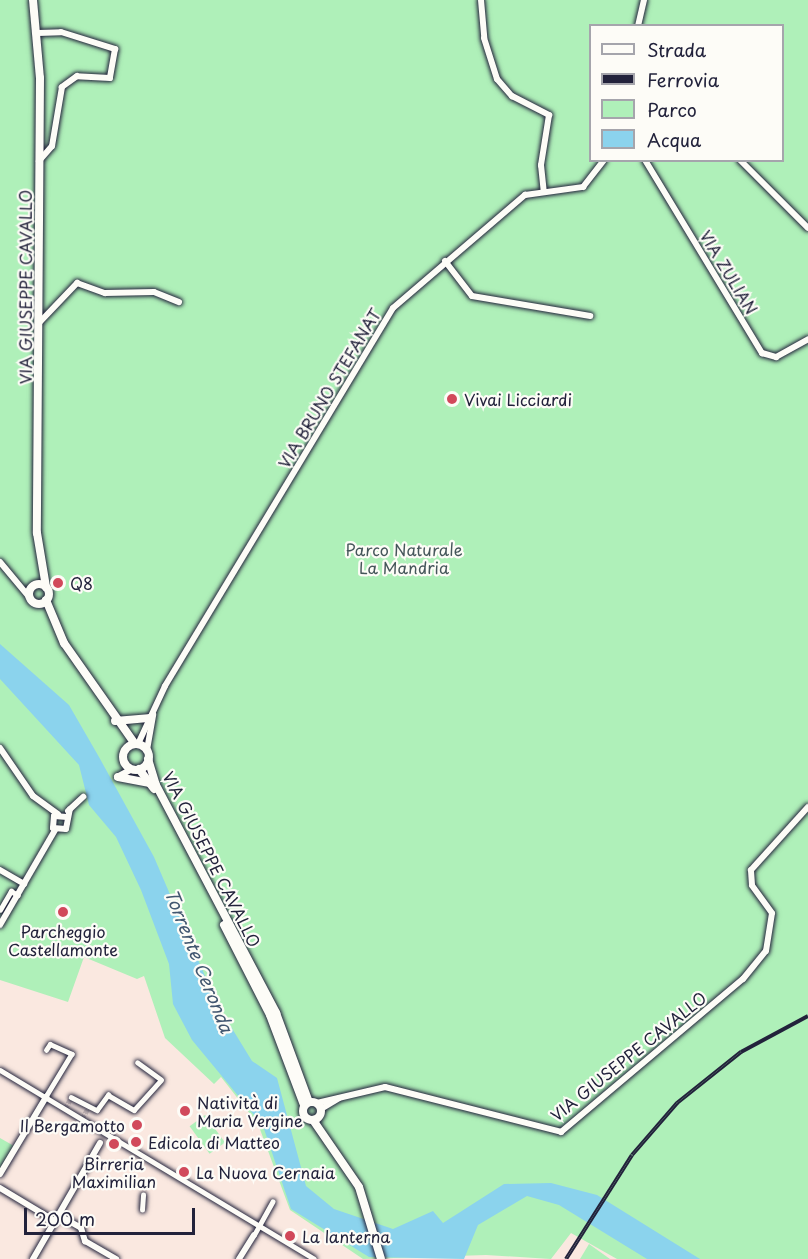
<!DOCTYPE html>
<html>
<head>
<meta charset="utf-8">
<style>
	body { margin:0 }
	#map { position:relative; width:808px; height:1259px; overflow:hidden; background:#fae8e0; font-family:"Playpen Sans",sans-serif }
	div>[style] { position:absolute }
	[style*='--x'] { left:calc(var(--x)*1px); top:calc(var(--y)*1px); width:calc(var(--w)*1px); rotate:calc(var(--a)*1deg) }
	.green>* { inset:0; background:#aff0b9; transform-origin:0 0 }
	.water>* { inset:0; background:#8bd3ed }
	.pedestrian-tunnel>* { height:4.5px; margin-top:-2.25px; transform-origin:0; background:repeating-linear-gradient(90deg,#cfc0bf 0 4.5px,transparent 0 6.5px) }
	.roads { filter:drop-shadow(0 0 2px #22223b) drop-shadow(0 0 2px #22223b) }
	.pedestrian>* { height:4.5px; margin:-2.25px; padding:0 2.25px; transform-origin:2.25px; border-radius:2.25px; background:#fdfcf7 }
	.minor>* { height:6px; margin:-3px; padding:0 3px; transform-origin:3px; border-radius:3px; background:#fdfcf7 }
	.tertiary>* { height:8px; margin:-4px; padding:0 4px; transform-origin:4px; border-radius:4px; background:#fdfcf7 }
	.tertiary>.ring { margin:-4px; padding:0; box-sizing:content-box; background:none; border:8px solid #fdfcf7; border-radius:50% }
	.rail>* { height:4px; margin-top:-2px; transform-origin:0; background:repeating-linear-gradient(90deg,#fdfcf7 0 4.5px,#22223b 0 9px); box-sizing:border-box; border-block:2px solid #22223b }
	.dots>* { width:16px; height:16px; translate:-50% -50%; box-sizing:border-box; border:3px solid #fdfcf7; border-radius:50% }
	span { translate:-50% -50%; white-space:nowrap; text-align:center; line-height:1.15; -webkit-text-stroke:4.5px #fdfcf7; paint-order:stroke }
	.street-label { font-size:16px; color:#22223b }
	.poi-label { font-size:16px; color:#22223b }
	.left { translate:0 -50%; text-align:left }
	.right { translate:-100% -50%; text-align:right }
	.park-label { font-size:16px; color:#45565a }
	.water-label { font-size:18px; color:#425770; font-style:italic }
	.legend { position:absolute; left:589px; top:24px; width:195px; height:138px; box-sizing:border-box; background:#fdfcf7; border:2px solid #a5a5ac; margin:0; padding:8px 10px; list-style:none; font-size:18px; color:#22223b }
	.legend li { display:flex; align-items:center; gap:12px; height:30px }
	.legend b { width:30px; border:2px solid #a5a5ac }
	.scale { position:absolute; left:24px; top:1208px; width:171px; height:27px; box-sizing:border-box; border:3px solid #22223b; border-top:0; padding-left:8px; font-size:18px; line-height:21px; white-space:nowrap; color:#22223b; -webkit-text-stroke:4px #fdfcf7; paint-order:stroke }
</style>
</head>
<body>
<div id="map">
	<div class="green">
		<i style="clip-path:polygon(evenodd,0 0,808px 0,808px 1259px,617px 1259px,571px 1233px,551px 1259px,486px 1255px,363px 1259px,290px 1210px,258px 1124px,221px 1077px,214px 1084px,165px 1038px,144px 976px,137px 979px,84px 957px,68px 1002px,0 980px,0 0,590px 26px,782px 26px,782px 160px,590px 160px,590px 26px)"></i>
		<i style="left:205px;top:1115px;width:34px;height:19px;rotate:54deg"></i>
		<i style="clip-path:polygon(0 1138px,14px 1146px,0 1170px)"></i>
		<i style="clip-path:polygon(589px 1244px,610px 1259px,580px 1259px)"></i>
	</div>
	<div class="water">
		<i style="clip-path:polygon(0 644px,69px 705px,99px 757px,154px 857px,217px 1004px,252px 1061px,277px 1078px,306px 1186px,334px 1209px,393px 1229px,433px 1211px,443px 1223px,504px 1184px,551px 1183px,597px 1195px,700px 1259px,647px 1259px,559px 1205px,527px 1196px,478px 1225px,464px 1259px,369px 1257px,291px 1209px,263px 1126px,192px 1040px,173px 1004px,169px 964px,141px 890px,116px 837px,89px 805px,79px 765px,0 679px)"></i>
	</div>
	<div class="pedestrian-tunnel">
		<i style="--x:65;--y:1109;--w:13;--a:-63"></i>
		<i style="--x:82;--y:1119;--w:15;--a:-62"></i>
	</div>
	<div class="roads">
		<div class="pedestrian">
			<i style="--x:0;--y:910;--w:22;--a:-60"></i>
			<i style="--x:11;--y:891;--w:8;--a:30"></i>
			<i style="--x:46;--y:1050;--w:7;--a:-56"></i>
			<i style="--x:50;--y:1044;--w:24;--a:24"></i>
			<i style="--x:72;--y:1054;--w:50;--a:121.2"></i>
			<i style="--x:0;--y:1070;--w:366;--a:31"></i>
			<i style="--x:71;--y:1097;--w:29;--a:27"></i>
			<i style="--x:97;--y:1110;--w:19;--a:-54"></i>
			<i style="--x:108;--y:1095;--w:30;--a:30"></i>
			<i style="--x:134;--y:1110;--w:40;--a:-48"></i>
			<i style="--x:161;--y:1080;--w:29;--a:-144"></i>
			<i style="--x:142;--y:1210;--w:15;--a:-86"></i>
			<i style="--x:254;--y:1235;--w:38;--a:-61"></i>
		</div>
		<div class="minor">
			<i style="--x:481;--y:0;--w:38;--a:85"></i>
			<i style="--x:484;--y:38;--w:43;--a:72.4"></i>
			<i style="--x:497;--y:79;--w:23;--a:49"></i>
			<i style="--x:512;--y:96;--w:42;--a:27.2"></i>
			<i style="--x:549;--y:115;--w:51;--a:99.1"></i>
			<i style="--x:541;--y:165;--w:27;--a:84"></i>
			<i style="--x:638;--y:26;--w:27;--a:-77"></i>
			<i style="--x:38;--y:33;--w:23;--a:-2"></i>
			<i style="--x:61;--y:32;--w:57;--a:17.5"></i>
			<i style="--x:115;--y:49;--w:29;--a:100"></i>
			<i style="--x:110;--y:78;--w:33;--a:-177"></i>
			<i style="--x:77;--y:76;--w:19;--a:144"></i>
			<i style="--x:62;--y:87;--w:60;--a:99.6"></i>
			<i style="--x:52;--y:146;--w:20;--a:131"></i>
			<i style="--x:645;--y:160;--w:226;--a:58.8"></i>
			<i style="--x:762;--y:353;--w:15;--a:16"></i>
			<i style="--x:776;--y:357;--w:37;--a:-29"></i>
			<i style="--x:740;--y:160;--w:96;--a:45"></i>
			<i style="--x:445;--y:261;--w:44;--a:52.4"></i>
			<i style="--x:472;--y:296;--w:120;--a:9.6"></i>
			<i style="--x:38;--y:324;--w:57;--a:-46.4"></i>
			<i style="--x:77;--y:283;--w:30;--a:20"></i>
			<i style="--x:105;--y:293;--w:49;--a:-1.2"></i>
			<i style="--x:154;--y:292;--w:27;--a:22"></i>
			<i style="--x:0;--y:562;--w:47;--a:50.2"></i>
			<i style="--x:138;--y:744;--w:64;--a:-65"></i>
			<i style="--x:165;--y:686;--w:441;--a:-58.9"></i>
			<i style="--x:393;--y:308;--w:174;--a:-40.6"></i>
			<i style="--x:525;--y:195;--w:59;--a:-7.9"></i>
			<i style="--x:583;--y:187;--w:34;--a:-52"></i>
			<i style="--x:0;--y:748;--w:58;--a:55.5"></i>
			<i style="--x:33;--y:796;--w:31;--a:36"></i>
			<i style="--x:147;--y:750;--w:36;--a:-80"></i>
			<i style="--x:117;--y:777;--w:17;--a:-28"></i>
			<i style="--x:68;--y:811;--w:21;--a:-43"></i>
			<i style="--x:67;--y:817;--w:13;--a:-176"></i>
			<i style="--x:54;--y:816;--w:12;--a:95"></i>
			<i style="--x:53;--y:828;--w:13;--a:4"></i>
			<i style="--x:66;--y:829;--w:20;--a:-79"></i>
			<i style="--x:0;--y:870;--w:28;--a:30"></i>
			<i style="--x:0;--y:925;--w:110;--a:-59.9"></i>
			<i style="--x:317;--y:1103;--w:70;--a:-13.2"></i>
			<i style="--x:385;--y:1087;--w:182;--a:14.3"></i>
			<i style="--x:561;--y:1132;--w:238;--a:-40.1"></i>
			<i style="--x:743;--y:979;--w:36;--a:-51"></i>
			<i style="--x:766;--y:951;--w:38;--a:-81"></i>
			<i style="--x:772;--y:913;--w:34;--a:-126"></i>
			<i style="--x:752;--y:885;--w:15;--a:-94"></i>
			<i style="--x:751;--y:870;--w:85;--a:-47.9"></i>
			<i style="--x:321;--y:1109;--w:21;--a:-31"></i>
			<i style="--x:0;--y:1174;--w:90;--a:-59.1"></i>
			<i style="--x:0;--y:1188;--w:64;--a:31"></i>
			<i style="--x:58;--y:1215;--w:26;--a:29"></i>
			<i style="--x:81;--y:1228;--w:14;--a:73"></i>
			<i style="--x:85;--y:1241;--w:36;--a:30"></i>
			<i style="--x:33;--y:1259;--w:134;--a:-60"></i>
			<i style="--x:239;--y:1259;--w:28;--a:-58"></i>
		</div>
		<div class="tertiary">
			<i style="--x:33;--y:0;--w:78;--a:84.9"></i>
			<i style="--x:40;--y:78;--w:455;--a:90.4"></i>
			<i style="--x:37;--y:533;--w:55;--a:80.5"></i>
			<i class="ring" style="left:29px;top:584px;width:12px;height:12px"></i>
			<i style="--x:46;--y:600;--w:47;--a:67.3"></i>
			<i style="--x:64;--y:643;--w:123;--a:54.9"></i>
			<i style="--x:115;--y:721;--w:33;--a:-5"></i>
			<i class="ring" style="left:123px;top:744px;width:18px;height:18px"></i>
			<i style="--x:148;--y:759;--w:27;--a:73"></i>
			<i style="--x:156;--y:785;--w:258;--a:62.2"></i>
			<i style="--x:276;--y:1013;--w:95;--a:69.7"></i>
			<i style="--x:139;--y:769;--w:25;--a:53"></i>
			<i style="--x:118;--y:777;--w:31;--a:11"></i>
			<i style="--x:224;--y:925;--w:101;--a:62.9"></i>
			<i style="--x:270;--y:1015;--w:96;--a:69.3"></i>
			<i class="ring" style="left:303px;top:1102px;width:10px;height:10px"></i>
			<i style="--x:313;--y:1120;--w:81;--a:55.5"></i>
			<i style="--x:359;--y:1187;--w:75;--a:73"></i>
		</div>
	</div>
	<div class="rail">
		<i style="--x:566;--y:1259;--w:123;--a:-57.6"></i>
		<i style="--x:632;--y:1155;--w:69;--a:-49.1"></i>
		<i style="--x:677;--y:1103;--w:82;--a:-38.6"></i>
		<i style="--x:741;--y:1052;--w:76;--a:-28.2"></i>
	</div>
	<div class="dots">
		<i style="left:452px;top:399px;background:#d1495b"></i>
		<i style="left:58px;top:583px;background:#d1495b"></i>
		<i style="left:63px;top:912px;background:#d1495b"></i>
		<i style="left:185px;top:1111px;background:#d1495b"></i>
		<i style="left:137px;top:1125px;background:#d1495b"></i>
		<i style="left:136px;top:1142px;background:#d1495b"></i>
		<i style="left:114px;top:1144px;background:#d1495b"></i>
		<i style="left:184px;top:1172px;background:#d1495b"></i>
		<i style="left:290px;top:1236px;background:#d1495b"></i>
	</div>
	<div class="street-label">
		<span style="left:729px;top:272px;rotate:59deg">VIA ZULIAN</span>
		<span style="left:25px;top:287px;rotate:-90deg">VIA GIUSEPPE CAVALLO</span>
		<span style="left:329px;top:388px;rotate:-59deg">VIA BRUNO STEFANAT</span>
		<span style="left:212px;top:859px;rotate:63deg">VIA GIUSEPPE CAVALLO</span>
		<span style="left:628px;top:1056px;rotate:-39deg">VIA GIUSEPPE CAVALLO</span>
	</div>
	<div class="poi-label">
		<span class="left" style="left:464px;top:399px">Vivai Licciardi</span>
		<span class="left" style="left:70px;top:583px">Q8</span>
		<span style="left:63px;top:940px">Parcheggio<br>Castellamonte</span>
		<span class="left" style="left:197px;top:1111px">Natività di<br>Maria Vergine</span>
		<span class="right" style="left:125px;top:1125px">Il Bergamotto</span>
		<span class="left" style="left:148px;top:1142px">Edicola di Matteo</span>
		<span style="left:114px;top:1172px">Birreria<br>Maximilian</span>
		<span class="left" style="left:196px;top:1172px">La Nuova Cernaia</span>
		<span class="left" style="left:302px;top:1236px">La lanterna</span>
	</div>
	<div class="park-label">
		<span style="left:404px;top:558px">Parco Naturale<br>La Mandria</span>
	</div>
	<div class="water-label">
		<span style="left:199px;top:961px;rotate:68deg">Torrente Ceronda</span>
	</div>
	<ul class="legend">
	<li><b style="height:8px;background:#fdfcf7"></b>Strada</li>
	<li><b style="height:8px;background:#22223b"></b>Ferrovia</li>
	<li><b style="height:16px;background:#aff0b9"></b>Parco</li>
	<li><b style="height:16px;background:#8bd3ed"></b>Acqua</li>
	</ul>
	<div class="scale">200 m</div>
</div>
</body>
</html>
